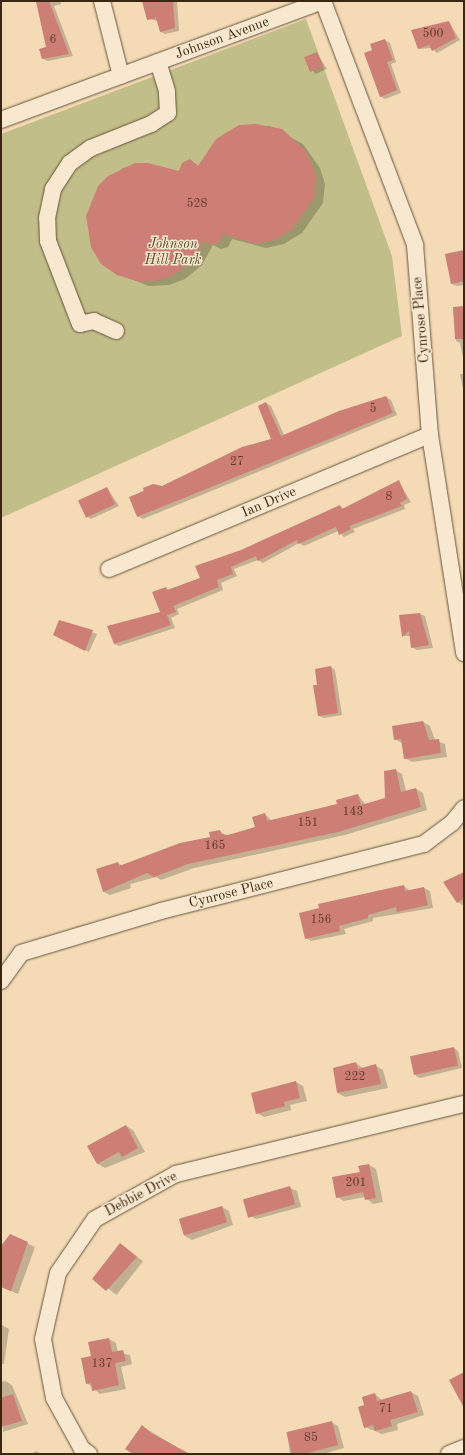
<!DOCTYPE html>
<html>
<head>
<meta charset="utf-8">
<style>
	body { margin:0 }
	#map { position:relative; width:465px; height:1455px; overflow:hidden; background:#f4dbb6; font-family:"Old Standard TT",serif }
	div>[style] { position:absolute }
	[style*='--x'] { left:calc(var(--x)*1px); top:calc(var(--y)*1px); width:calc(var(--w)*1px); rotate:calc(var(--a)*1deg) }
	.green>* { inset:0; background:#c2be89 }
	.shadow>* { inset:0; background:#0003; transform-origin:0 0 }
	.building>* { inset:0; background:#cd7f75; transform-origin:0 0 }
	.roads { filter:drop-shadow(0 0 1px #69533a) drop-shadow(0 0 1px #69533a) }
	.minor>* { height:16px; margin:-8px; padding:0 8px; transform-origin:8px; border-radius:8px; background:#f8e8d0 }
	span { translate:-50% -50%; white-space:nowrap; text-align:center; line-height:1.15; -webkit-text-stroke:3px #f8e8d0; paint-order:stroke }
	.number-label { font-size:12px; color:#603c2a }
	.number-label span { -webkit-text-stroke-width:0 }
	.street-label { font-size:14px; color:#3b2611 }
	.park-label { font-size:14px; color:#5d4c2f; font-style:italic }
	.frame { position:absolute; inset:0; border:2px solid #3b2611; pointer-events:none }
</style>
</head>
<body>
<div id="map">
	<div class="green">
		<i style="clip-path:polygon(306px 19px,392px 256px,402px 336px,1px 518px,1px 134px)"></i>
	</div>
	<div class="shadow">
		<i style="clip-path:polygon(36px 1px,60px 1px,61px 4px,54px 6px,73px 56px,48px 61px,43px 59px,40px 50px,47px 48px)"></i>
		<i style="clip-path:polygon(143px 1px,177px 1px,179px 31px,165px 34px,161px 32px,158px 21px,148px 19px)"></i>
		<i style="clip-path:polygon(449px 22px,460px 40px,437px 53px,431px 48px,419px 49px)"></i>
		<i style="clip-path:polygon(385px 40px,390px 43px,396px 62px,391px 64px,401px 93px,385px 99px,380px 96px,373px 50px)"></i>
		<i style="clip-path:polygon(317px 53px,327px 69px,315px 74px,305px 57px)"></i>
		<i style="clip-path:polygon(239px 126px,270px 126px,303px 144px,320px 168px,325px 184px,323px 203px,302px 233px,284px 244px,266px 248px,232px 239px,228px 247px,221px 249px,213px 245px,202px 265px,185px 279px,169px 285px,149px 286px,118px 274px,99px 187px,123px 168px,135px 164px,180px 172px,190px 160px,199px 166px)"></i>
		<i style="clip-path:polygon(464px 254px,464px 285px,457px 286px,452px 284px)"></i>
		<i style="clip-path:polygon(464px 307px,464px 362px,460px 343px,456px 341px,454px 308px)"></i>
		<i style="clip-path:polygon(460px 374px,464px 374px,464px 394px)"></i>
		<i style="clip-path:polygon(386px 397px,391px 400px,397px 415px,143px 519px,138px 516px,130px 498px,153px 485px,162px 487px,272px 439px,266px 403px,271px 406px,284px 435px)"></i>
		<i style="clip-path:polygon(399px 482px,411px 502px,404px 505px,405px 509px,353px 529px,355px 532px,344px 537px,338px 531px,304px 546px,299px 543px,263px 563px,258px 560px,234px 569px,237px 576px,221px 583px,223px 590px,177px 609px,179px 614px,171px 618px,175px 628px,119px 646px,114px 644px,162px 613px,165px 588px,170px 590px,201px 578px,241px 551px,340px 506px,344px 509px)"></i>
		<i style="clip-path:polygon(107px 488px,119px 506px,91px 519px,87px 516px)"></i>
		<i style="clip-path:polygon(420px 614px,425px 616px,433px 648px,417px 650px,412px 647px,411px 636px,403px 636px,400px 616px)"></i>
		<i style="clip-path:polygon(60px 621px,97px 634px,89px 652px,59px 638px)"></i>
		<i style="clip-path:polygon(331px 667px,335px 670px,342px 715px,324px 718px,319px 716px,318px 685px)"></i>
		<i style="clip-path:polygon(423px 722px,430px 726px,435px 740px,445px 744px,447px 757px,412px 762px,405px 758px,403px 744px,395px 739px)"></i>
		<i style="clip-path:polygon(395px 770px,402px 774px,406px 791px,416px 789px,423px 793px,427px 810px,345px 835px,194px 868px,161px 880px,156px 877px,130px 884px,131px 888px,110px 895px,104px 892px,97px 870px,118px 863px,123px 866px,212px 838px,220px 831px,226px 836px,256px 828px,265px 814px,272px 821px,338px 805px,358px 795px,366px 805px,386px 799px)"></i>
		<i style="clip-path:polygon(464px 874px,464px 903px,462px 905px,458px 902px)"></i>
		<i style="clip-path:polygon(404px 886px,410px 891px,424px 888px,430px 891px,433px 908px,373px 918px,373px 921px,344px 929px,346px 934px,311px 941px,306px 938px)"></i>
		<i style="clip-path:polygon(454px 1048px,458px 1051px,462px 1068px,420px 1078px,416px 1076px,412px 1059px)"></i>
		<i style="clip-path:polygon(356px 1063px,364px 1069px,376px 1066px,383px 1070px,388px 1088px,345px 1097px,338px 1093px)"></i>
		<i style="clip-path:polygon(296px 1082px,303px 1086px,307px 1101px,290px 1105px,291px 1110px,264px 1117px,257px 1113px)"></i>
		<i style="clip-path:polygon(126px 1126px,133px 1130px,145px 1152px,105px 1168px,98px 1164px,89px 1147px)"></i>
		<i style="clip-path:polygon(369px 1165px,376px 1169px,383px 1202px,373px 1204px,365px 1197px,344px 1201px,337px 1197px,361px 1173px,360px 1167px)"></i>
		<i style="clip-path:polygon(290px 1188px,297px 1191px,301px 1207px,256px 1219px,249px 1215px)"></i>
		<i style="clip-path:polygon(222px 1207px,229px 1211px,233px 1225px,192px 1240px,185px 1236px,180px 1218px)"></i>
		<i style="clip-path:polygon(10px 1235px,35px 1247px,18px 1294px,1px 1287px,1px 1250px)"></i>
		<i style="left:121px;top:1244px;width:28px;height:43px;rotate:38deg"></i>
		<i style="clip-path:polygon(1px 1316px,2px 1325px,9px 1329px,4px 1364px,1px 1364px)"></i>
		<i style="clip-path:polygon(109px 1339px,116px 1343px,118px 1352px,130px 1355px,132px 1364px,121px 1367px,126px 1389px,100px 1394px,87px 1383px,92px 1357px,90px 1343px)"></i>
		<i style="clip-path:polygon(5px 1381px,12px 1385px,28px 1424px,3px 1432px,1px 1382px)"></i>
		<i style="clip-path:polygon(411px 1392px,418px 1396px,424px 1415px,397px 1424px,398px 1430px,382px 1434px,365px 1427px,366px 1406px,375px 1394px,383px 1401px)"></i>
		<i style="clip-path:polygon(331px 1422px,338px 1426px,344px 1448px,323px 1454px,290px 1454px,287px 1432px)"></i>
		<i style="clip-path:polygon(142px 1426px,186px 1453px,185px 1454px,134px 1454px,126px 1449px)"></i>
		<i style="clip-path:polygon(36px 1451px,41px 1454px,32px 1454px)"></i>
	</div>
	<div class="building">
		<i style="clip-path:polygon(36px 1px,49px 1px,69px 54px,42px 59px,39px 49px,46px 47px)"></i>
		<i style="clip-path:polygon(142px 1px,173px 1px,175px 28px,160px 32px,156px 18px,147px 20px)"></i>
		<i style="clip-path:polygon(449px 21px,456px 38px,432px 51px,429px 45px,418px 49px,411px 30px)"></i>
		<i style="clip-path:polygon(385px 39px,393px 60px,387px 62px,397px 90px,380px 97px,364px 53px,372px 50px,370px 44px)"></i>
		<i style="left:317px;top:52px;width:16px;height:14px;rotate:68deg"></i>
		<i style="clip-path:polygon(256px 124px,282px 129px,305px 150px,311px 162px,316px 178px,314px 198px,293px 228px,275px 240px,256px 244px,223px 234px,220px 242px,211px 245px,204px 241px,193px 260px,175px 274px,160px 280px,140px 282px,117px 275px,101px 264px,91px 247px,86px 216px,98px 186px,108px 176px,135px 163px,148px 163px,179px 171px,182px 163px,190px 159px,198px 166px,216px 139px,239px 125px)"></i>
		<i style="clip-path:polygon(464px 250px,464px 281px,451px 284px,445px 254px)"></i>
		<i style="clip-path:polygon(464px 306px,464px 339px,455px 339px,453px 307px)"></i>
		<i style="clip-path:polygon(386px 396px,393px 413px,137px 517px,129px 497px,144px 491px,143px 488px,153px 484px,162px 486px,242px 447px,271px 439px,258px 406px,266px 402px,281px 436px,339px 411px)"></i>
		<i style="clip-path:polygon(399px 480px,407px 499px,400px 503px,402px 506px,349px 526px,351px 529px,339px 535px,336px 527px,298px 544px,297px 540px,258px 561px,256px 556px,231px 567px,233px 574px,217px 580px,219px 587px,173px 606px,176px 612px,167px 615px,171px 625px,114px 644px,107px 626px,160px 612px,152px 592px,166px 587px,167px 590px,200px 578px,195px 566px,241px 550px,340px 505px,342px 509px)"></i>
		<i style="left:107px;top:487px;width:19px;height:32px;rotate:65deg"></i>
		<i style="clip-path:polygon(420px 613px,429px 645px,411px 648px,409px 631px,402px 637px,399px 615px)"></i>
		<i style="clip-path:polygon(59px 620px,93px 630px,85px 651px,53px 635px)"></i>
		<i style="clip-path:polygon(331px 666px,338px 713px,318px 716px,313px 685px,317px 685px,315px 669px)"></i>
		<i style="clip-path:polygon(423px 721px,429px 740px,439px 739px,441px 753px,404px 759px,401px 739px,394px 740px,392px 726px)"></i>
		<i style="clip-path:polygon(396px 769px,401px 792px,416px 788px,421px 807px,338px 832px,188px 864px,154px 877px,147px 873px,103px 892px,96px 869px,118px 862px,119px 866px,180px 843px,210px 837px,209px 832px,220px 830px,221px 834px,228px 835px,255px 827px,252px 817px,265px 813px,267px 821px,337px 804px,336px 800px,358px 794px,361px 805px,385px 798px,384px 771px)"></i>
		<i style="clip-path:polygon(464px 872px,464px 898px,457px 903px,443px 882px)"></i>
		<i style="clip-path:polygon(404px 885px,405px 891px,424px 887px,428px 905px,397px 912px,396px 907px,368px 915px,368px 918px,339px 926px,340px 931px,305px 939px,299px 913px,319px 908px,318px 904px)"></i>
		<i style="left:454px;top:1047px;width:19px;height:45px;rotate:78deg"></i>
		<i style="clip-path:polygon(356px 1062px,358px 1069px,376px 1064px,381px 1084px,337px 1093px,333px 1068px)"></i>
		<i style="clip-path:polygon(296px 1081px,300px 1098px,284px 1102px,285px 1106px,256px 1114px,251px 1093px)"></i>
		<i style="clip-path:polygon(126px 1125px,138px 1148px,122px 1157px,119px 1152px,97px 1164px,87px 1146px)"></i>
		<i style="clip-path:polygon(369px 1164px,376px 1198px,365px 1200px,363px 1192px,336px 1198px,332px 1177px,360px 1172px,358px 1166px)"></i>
		<i style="left:290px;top:1186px;width:19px;height:49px;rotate:74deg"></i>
		<i style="left:222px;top:1206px;width:17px;height:45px;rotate:73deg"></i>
		<i style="clip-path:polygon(10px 1234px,28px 1242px,11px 1291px,1px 1287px,1px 1246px)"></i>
		<i style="clip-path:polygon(120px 1243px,137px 1257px,106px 1291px,92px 1279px)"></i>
		<i style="clip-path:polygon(109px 1338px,112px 1352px,123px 1350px,126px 1361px,115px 1363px,119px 1385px,92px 1391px,91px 1383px,86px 1384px,81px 1358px,91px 1356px,88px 1342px)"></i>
		<i style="clip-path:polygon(464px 1372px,464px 1408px,449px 1380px)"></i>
		<i style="clip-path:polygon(411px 1391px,418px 1412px,390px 1420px,392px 1426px,375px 1431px,373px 1425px,364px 1428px,358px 1407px,364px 1405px,362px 1397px,375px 1393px,377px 1401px)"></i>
		<i style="clip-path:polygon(13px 1394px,22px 1421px,1px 1427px,1px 1398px)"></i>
		<i style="left:332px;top:1421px;width:25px;height:47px;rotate:76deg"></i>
		<i style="clip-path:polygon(142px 1425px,151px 1433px,190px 1454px,133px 1454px,125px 1449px)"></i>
	</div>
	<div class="roads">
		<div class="minor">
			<i style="--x:102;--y:1;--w:77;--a:75.8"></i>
			<i style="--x:323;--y:1;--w:261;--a:69.3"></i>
			<i style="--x:415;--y:245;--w:191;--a:85.5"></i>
			<i style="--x:430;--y:435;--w:221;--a:81.1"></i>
			<i style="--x:1;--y:120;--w:343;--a:-20.3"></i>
			<i style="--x:116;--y:331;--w:24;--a:-156"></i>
			<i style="--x:94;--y:321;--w:14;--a:168"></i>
			<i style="--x:80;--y:324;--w:89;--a:-111.1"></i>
			<i style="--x:48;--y:241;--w:23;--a:-92"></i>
			<i style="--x:47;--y:218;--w:30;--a:-78"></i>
			<i style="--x:53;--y:189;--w:31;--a:-57"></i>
			<i style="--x:70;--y:163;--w:26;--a:-36"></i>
			<i style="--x:91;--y:148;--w:65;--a:-21.8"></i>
			<i style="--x:151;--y:124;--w:20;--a:-33"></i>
			<i style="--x:168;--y:113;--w:22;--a:-93"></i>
			<i style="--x:167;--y:91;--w:30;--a:-107"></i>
			<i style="--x:109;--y:569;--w:348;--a:-22.7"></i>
			<i style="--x:1;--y:981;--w:34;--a:-54"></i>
			<i style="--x:21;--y:953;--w:146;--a:-16.7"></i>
			<i style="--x:161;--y:911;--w:271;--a:-14.3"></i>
			<i style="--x:424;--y:844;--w:35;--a:-37"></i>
			<i style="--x:452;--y:823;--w:19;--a:-51"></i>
			<i style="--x:89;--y:1454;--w:9;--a:-144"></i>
			<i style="--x:82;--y:1449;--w:58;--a:-118.8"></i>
			<i style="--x:54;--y:1398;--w:60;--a:-100.6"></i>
			<i style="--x:43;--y:1339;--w:68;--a:-77.2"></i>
			<i style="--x:58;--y:1273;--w:65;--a:-55.6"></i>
			<i style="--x:95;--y:1219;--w:93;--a:-29.1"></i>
			<i style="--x:176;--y:1174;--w:296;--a:-13.7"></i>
			<i style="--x:449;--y:1454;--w:16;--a:-22"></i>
		</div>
	</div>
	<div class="number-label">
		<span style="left:433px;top:35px">500</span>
		<span style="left:53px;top:41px">6</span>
		<span style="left:197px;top:205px">528</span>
		<span style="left:373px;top:410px">5</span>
		<span style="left:237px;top:463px">27</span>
		<span style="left:389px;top:498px">8</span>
		<span style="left:353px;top:813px">143</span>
		<span style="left:308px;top:824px">151</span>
		<span style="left:215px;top:847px">165</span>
		<span style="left:321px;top:921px">156</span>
		<span style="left:355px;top:1078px">222</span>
		<span style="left:356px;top:1184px">201</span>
		<span style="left:102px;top:1365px">137</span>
		<span style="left:386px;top:1410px">71</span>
		<span style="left:311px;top:1439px">85</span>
	</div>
	<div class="street-label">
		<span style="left:222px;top:38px;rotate:-20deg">Johnson Avenue</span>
		<span style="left:421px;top:320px;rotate:-95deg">Cynrose Place</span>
		<span style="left:269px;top:502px;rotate:-23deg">Ian Drive</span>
		<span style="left:231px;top:893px;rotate:-14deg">Cynrose Place</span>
		<span style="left:141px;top:1194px;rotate:-28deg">Debbie Drive</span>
	</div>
	<div class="park-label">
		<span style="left:173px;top:252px">Johnson<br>Hill Park</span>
	</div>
	<div class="frame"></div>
</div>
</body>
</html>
